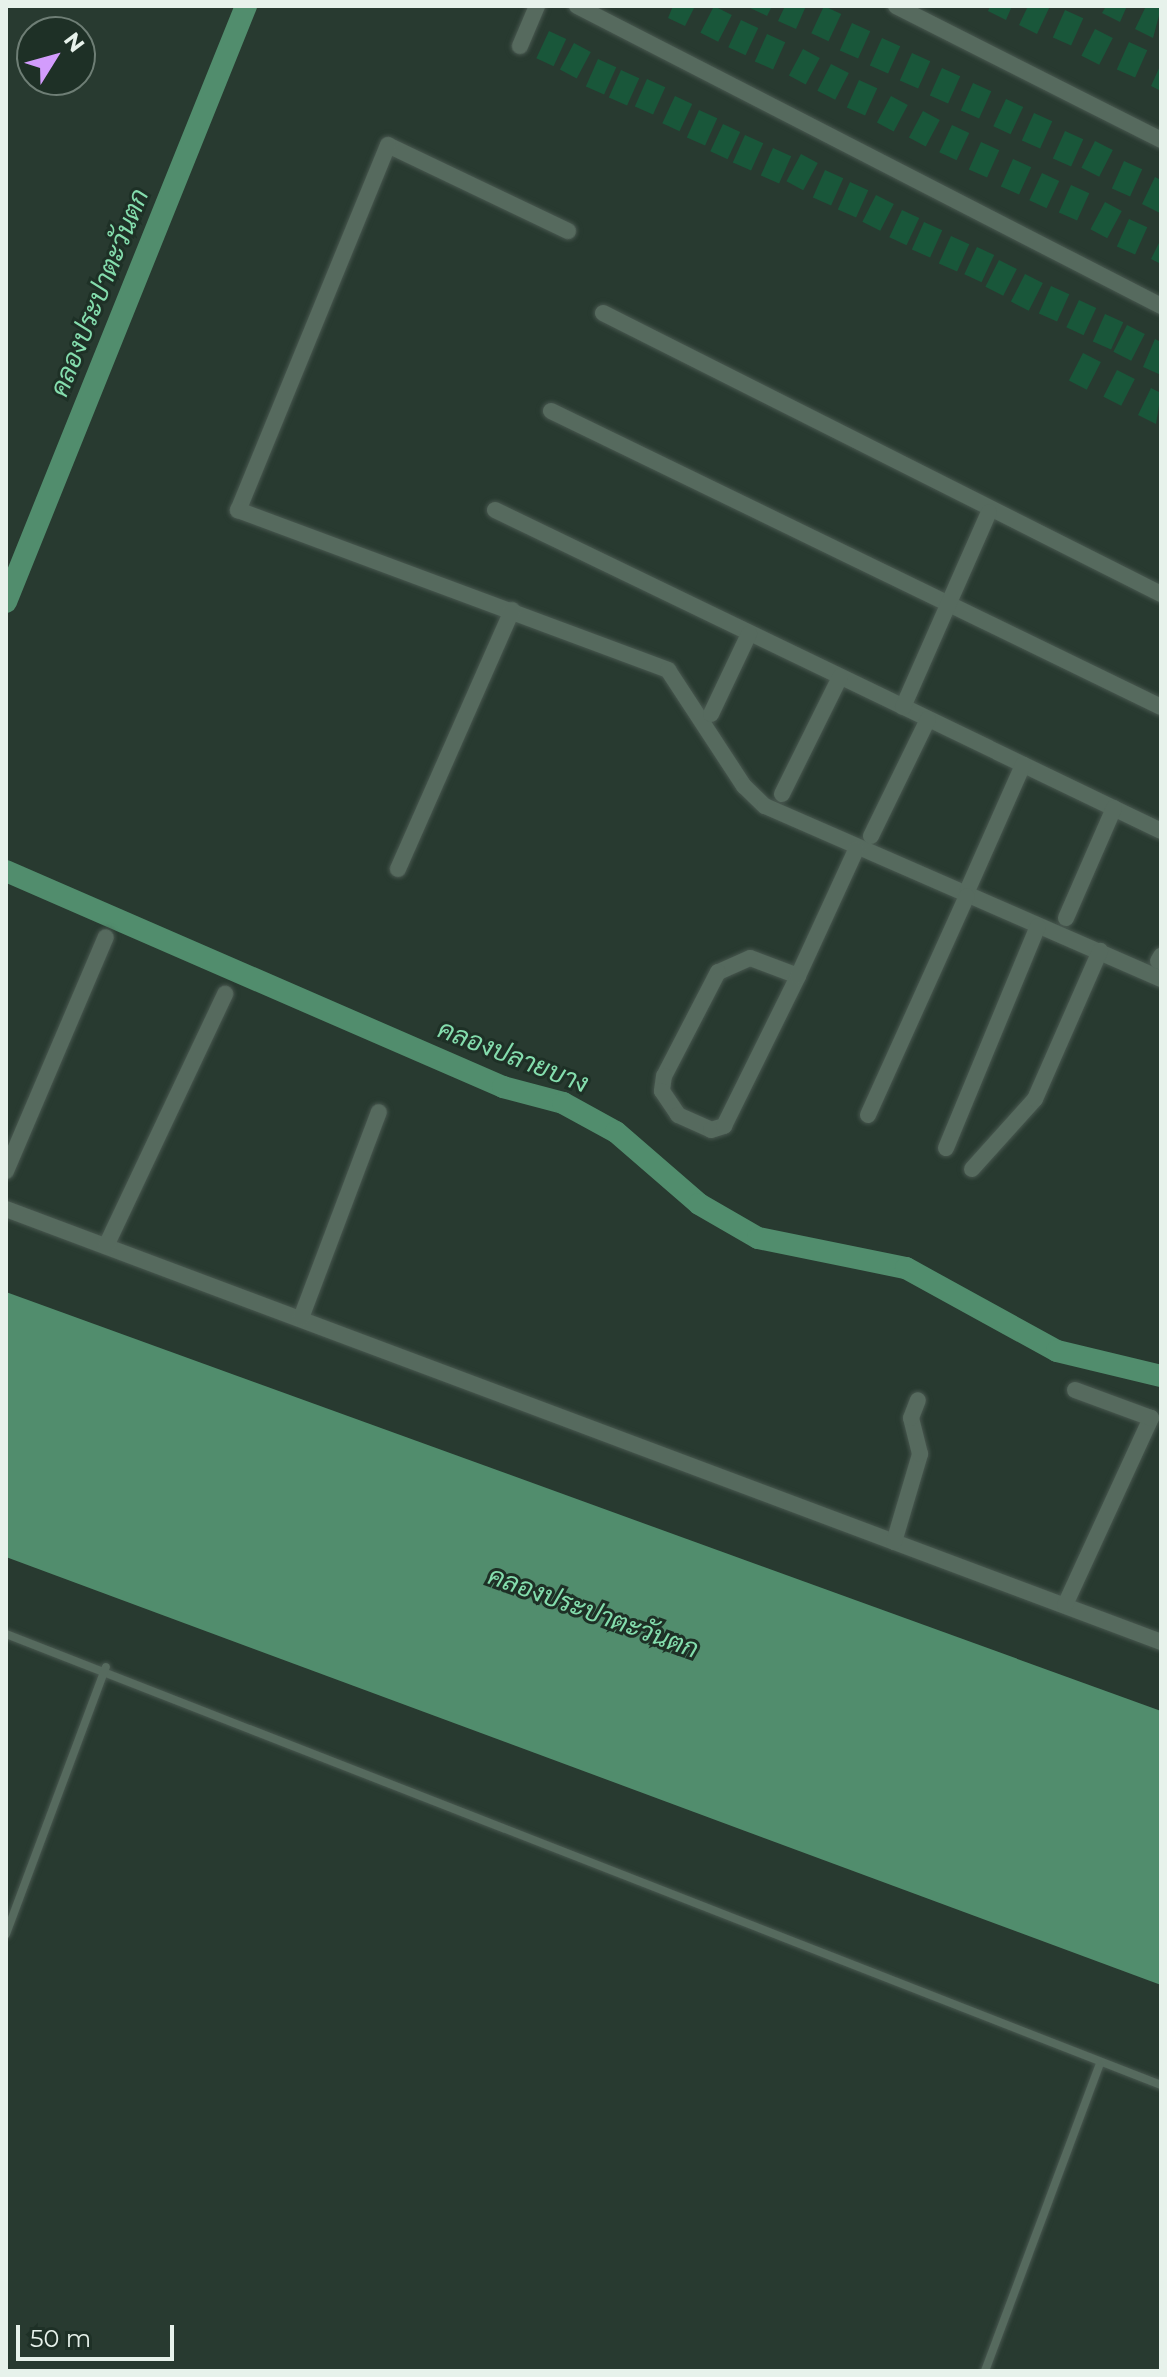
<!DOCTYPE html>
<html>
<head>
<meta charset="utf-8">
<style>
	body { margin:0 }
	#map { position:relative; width:1167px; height:2377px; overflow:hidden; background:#283a30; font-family:Montserrat,Sarabun,sans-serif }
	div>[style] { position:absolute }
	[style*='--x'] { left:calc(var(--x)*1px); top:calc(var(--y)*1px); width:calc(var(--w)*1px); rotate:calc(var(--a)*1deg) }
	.water>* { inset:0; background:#518d6d }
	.canal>* { height:22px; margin:-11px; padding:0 11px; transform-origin:11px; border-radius:11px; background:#518d6d }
	.building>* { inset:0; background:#19573a; transform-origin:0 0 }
	.roads { filter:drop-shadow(0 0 2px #48574f) drop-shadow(0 0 2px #48574f) }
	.service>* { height:8px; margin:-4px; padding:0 4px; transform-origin:4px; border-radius:4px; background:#566a5e }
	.minor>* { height:16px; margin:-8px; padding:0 8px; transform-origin:8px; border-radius:8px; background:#566a5e }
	span { translate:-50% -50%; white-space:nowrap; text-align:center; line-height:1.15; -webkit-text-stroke:6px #1e3026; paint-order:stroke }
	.water-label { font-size:26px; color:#84ddad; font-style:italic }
	.frame { position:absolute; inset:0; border:8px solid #e7f2eb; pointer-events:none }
	.north { position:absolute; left:16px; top:16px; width:80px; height:80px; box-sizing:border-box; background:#1e3026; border:2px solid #6e7e75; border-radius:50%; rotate:53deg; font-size:22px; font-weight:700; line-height:32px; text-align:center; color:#e7f2eb }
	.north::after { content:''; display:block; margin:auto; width:28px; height:36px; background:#d39cfd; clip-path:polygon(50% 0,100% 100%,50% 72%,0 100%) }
	.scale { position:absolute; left:16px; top:2325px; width:158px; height:36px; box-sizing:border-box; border:4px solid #e7f2eb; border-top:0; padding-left:10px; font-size:24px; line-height:28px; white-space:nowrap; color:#e7f2eb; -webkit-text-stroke:6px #1e3026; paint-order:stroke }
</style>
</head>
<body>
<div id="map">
	<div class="water">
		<i style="clip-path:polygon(6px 1292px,1161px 1711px,1161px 1985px,6px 1557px)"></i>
	</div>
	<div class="canal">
		<i style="--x:6;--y:602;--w:643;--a:-68.07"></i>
		<i style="--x:6;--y:871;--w:542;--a:23.49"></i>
		<i style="--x:503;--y:1087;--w:62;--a:14.9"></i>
		<i style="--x:563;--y:1103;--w:60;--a:28.7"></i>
		<i style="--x:616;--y:1132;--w:110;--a:40.9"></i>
		<i style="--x:699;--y:1204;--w:68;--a:30"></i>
		<i style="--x:758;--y:1238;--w:151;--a:11.5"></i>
		<i style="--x:906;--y:1268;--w:172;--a:28.8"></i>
		<i style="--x:1057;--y:1351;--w:107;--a:13.5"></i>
	</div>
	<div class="building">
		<i style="clip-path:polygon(673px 6px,695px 6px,685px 26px,668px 18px)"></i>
		<i style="left:714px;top:6px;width:20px;height:30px;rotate:27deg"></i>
		<i style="clip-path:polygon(746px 6px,772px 6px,767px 16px)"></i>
		<i style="clip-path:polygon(785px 6px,806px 6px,796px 29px,778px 21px)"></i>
		<i style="left:824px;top:6px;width:19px;height:30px;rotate:25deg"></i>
		<i style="clip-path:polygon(990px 6px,1012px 6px,1006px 20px,988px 11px)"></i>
		<i style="clip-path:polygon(1028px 6px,1050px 6px,1037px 34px,1019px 25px)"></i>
		<i style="clip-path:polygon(1106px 6px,1127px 6px,1120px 22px,1102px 13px)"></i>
		<i style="clip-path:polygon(1146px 6px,1161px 8px,1153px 38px,1135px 29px)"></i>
		<i style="left:1065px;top:10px;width:20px;height:30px;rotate:24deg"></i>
		<i style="left:741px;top:20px;width:19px;height:30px;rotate:25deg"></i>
		<i style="left:852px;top:23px;width:20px;height:30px;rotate:24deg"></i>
		<i style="left:1095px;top:29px;width:20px;height:30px;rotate:27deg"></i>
		<i style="left:549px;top:31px;width:19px;height:30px;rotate:25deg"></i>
		<i style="left:767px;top:34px;width:20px;height:30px;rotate:24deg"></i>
		<i style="left:882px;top:38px;width:20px;height:30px;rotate:24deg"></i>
		<i style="left:1129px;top:42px;width:20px;height:30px;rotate:24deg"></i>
		<i style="left:574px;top:43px;width:19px;height:30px;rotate:28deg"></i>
		<i style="left:803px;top:49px;width:19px;height:30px;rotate:28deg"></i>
		<i style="left:912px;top:53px;width:20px;height:30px;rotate:24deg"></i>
		<i style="left:598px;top:59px;width:20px;height:30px;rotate:24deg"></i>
		<i style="left:831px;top:64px;width:20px;height:30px;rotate:27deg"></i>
		<i style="clip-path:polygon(1161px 64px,1161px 91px,1151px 86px)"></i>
		<i style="left:942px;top:68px;width:20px;height:30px;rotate:24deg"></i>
		<i style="left:621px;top:70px;width:20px;height:30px;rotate:24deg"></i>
		<i style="left:647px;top:79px;width:20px;height:30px;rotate:24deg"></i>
		<i style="left:859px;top:80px;width:20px;height:30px;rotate:24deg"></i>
		<i style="left:973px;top:83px;width:20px;height:30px;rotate:24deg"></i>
		<i style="left:675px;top:96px;width:19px;height:30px;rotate:25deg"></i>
		<i style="left:891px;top:96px;width:19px;height:30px;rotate:28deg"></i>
		<i style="left:1006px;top:99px;width:19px;height:30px;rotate:25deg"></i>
		<i style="left:699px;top:110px;width:20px;height:30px;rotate:24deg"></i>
		<i style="left:923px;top:111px;width:19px;height:30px;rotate:28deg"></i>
		<i style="left:1034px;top:113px;width:20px;height:30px;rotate:24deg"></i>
		<i style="left:723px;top:124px;width:19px;height:30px;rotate:25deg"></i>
		<i style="left:952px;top:125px;width:19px;height:30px;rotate:25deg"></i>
		<i style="left:1065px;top:131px;width:20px;height:30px;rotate:24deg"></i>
		<i style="left:745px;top:135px;width:20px;height:30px;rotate:24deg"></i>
		<i style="left:1095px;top:141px;width:20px;height:30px;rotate:27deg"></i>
		<i style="left:981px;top:142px;width:20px;height:30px;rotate:24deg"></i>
		<i style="left:773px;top:148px;width:20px;height:30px;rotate:24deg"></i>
		<i style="left:801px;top:154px;width:19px;height:31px;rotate:28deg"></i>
		<i style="left:1013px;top:159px;width:20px;height:30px;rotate:24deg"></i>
		<i style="left:1124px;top:161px;width:20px;height:30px;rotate:24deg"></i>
		<i style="left:825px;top:170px;width:20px;height:30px;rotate:24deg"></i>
		<i style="left:1042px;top:173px;width:19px;height:30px;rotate:25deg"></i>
		<i style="clip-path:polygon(1155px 177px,1161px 180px,1160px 213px,1142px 204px)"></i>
		<i style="left:850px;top:182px;width:20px;height:30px;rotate:24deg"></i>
		<i style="left:1071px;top:185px;width:20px;height:30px;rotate:24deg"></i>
		<i style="left:876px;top:195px;width:20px;height:30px;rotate:27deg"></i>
		<i style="left:1105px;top:202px;width:19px;height:31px;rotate:28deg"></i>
		<i style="left:902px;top:210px;width:19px;height:30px;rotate:25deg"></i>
		<i style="left:1129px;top:219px;width:20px;height:30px;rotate:24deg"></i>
		<i style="left:924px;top:222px;width:20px;height:30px;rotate:24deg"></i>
		<i style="left:951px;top:236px;width:20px;height:30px;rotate:24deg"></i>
		<i style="clip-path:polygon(1161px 239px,1161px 264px,1151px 259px)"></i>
		<i style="left:977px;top:247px;width:19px;height:30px;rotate:25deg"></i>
		<i style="left:999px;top:260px;width:20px;height:30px;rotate:27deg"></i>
		<i style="left:1025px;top:274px;width:20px;height:31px;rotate:27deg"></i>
		<i style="left:1051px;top:286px;width:20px;height:30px;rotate:24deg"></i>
		<i style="left:1079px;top:300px;width:19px;height:30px;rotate:25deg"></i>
		<i style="left:1105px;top:314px;width:20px;height:30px;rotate:24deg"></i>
		<i style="left:1127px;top:325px;width:20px;height:30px;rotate:27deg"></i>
		<i style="clip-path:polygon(1155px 339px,1161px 342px,1161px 375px,1143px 367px)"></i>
		<i style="left:1083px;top:353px;width:20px;height:31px;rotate:27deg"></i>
		<i style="left:1117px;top:370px;width:20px;height:30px;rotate:27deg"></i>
		<i style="clip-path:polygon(1151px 388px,1161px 393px,1156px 424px,1138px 415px)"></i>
	</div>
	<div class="roads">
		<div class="service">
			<i style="--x:6;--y:1634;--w:1240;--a:21.33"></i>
			<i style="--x:6;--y:1934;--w:285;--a:-69.5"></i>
			<i style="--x:985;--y:2371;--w:329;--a:-69.5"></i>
		</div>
		<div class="minor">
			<i style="--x:577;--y:6;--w:657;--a:27.19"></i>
			<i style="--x:896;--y:6;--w:297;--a:26.8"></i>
			<i style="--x:520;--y:46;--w:43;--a:-67"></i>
			<i style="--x:568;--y:231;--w:199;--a:-154.5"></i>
			<i style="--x:388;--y:145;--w:395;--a:112.3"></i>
			<i style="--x:238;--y:510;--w:459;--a:20.4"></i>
			<i style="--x:668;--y:670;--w:139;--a:56.8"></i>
			<i style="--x:744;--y:786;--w:29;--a:44"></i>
			<i style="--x:765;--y:806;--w:432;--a:23.6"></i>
			<i style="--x:603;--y:313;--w:625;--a:26.73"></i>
			<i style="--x:551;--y:411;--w:678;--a:25.88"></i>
			<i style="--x:495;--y:510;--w:739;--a:25.73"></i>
			<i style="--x:903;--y:707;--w:213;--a:-66.2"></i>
			<i style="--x:711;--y:714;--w:89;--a:-64.6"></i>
			<i style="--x:782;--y:794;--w:131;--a:-63.6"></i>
			<i style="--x:871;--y:836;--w:130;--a:-64"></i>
			<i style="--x:398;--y:869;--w:283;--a:-66.2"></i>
			<i style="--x:968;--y:889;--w:136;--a:-66.1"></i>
			<i style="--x:1066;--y:918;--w:120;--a:-66.4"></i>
			<i style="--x:1158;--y:961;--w:6;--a:-59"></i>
			<i style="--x:798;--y:976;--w:51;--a:-159.4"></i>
			<i style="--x:750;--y:958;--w:35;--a:156"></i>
			<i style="--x:718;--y:972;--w:117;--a:117.4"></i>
			<i style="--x:664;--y:1076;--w:15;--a:98"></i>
			<i style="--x:662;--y:1091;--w:29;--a:56"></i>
			<i style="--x:678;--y:1115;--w:36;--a:24"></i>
			<i style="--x:711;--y:1130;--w:14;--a:-17"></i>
			<i style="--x:724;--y:1126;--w:167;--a:-63.7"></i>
			<i style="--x:798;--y:976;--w:139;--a:-65.3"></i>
			<i style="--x:868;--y:1115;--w:240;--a:-65.7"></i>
			<i style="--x:946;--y:1148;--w:240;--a:-67.5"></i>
			<i style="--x:972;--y:1169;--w:94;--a:-48"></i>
			<i style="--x:1035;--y:1099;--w:162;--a:-66.3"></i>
			<i style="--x:6;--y:1171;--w:254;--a:-66.9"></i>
			<i style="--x:6;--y:1209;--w:1233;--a:20.55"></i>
			<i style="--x:106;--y:1246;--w:279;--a:-64.7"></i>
			<i style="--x:301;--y:1318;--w:220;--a:-69.3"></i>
			<i style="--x:894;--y:1542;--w:92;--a:-73.5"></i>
			<i style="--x:920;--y:1454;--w:37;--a:-104"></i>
			<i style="--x:911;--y:1418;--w:19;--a:-69"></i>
			<i style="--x:1065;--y:1605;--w:206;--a:-65.3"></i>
			<i style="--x:1151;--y:1418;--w:81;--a:-159.8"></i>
		</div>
	</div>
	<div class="water-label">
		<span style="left:100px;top:293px;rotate:-68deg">คลองประปาตะวันตก</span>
		<span style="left:513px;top:1057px;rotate:21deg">คลองปลายบาง</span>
		<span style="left:593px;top:1613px;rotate:20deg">คลองประปาตะวันตก</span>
	</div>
	<div class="frame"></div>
	<div class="north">N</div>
	<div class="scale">50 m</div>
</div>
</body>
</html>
